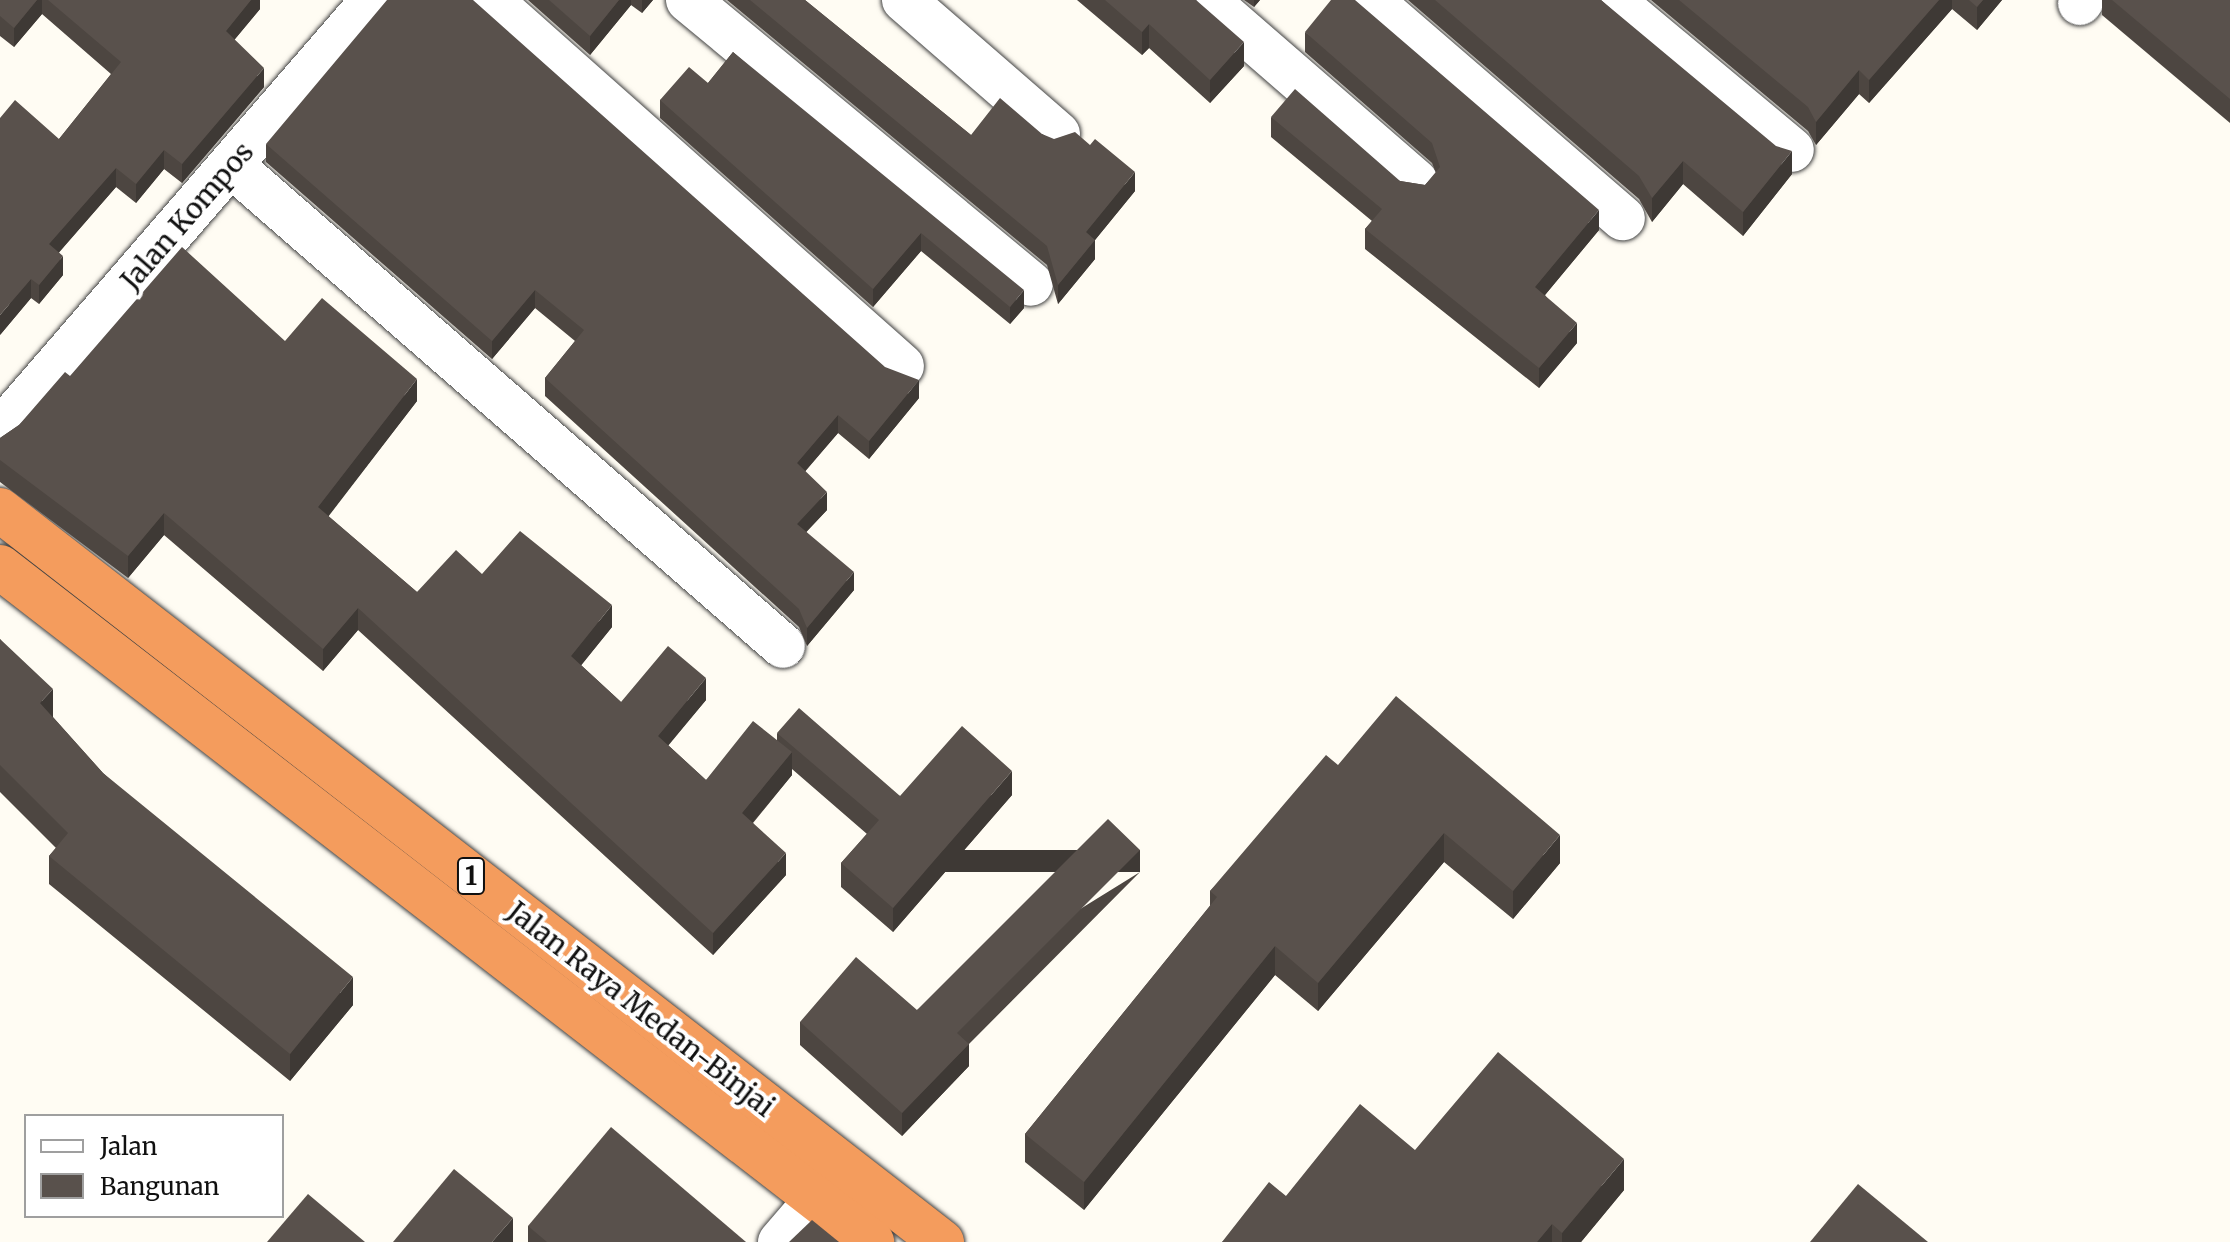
<!DOCTYPE html>
<html>
<head>
<meta charset="utf-8">
<style>
	body { margin:0 }
	#map { position:relative; width:2230px; height:1242px; overflow:hidden; background:#fffcf3; font-family:Merriweather,serif }
	div>[style] { position:absolute }
	[style*='--x'] { left:calc(var(--x)*1px); top:calc(var(--y)*1px); width:calc(var(--w)*1px); rotate:calc(var(--a)*1deg) }
	.roads { filter:drop-shadow(0 0 2px #434343) drop-shadow(0 0 2px #434343) }
	.minor>* { height:44px; margin:-22px; padding:0 22px; transform-origin:22px; border-radius:22px; background:#fff }
	.highway>* { height:44px; margin:-22px; padding:0 22px; transform-origin:22px; border-radius:22px; background:#f49c5d }
	.wall>* { inset:0; background:#4d4641 }
	.shaded-wall>* { inset:0; background:#3e3935; transform-origin:0 0 }
	.building>* { inset:0; background:#59514c }
	span { translate:-50% -50%; white-space:nowrap; text-align:center; line-height:1.15; -webkit-text-stroke:8px #fff; paint-order:stroke }
	.shield-label span { padding:2px 6px; background:#fff; border:2px solid; border-radius:6px; -webkit-text-stroke-width:0 }
	.shield-label { font-size:26px; color:#101010; font-weight:700 }
	.street-label { font-size:28px; color:#101010 }
	.legend { position:absolute; left:24px; top:1114px; width:260px; height:104px; box-sizing:border-box; background:#fff; border:2px solid #9f9f9f; margin:0; padding:10px 14px; list-style:none; font-size:24px; color:#101010 }
	.legend li { display:flex; align-items:center; gap:16px; height:40px }
	.legend b { width:40px; border:2px solid #9f9f9f }
</style>
</head>
<body>
<div id="map">
	<div class="roads">
		<div class="minor">
			<i style="--x:490;--y:0;--w:551;--a:41.62"></i>
			<i style="--x:688;--y:0;--w:445;--a:39.6"></i>
			<i style="--x:904;--y:0;--w:204;--a:41"></i>
			<i style="--x:1207;--y:0;--w:277;--a:41"></i>
			<i style="--x:1370;--y:0;--w:334;--a:40.8"></i>
			<i style="--x:1612;--y:0;--w:234;--a:39.8"></i>
			<i style="--x:2080;--y:3;--w:4;--a:-56"></i>
			<i style="--x:231;--y:165;--w:732;--a:41.07"></i>
			<i style="--x:0;--y:431;--w:570;--a:-49.13"></i>
			<i style="--x:780;--y:1242;--w:57;--a:-49.3"></i>
		</div>
		<div class="highway">
			<i style="--x:0;--y:510;--w:1193;--a:37.85"></i>
			<i style="--x:0;--y:567;--w:1103;--a:37.74"></i>
		</div>
	</div>
	<div class="wall">
		<i style="clip-path:polygon(0 0,260px 0,260px 9px,234px 40px,264px 87px,182px 183px,164px 169px,136px 203px,116px 187px,59px 252px,63px 275px,39px 304px,31px 298px,0 335px,59px 139px,111px 74px,42px 14px,14px 47px,0 36px)"></i>
		<i style="clip-path:polygon(528px 0,653px 0,642px 13px,631px 5px,590px 55px)"></i>
		<i style="clip-path:polygon(727px 0,805px 0,971px 135px,1042px 134px,1135px 191px,1095px 240px,1095px 259px,1058px 304px,1047px 265px)"></i>
		<i style="clip-path:polygon(1077px 0,1196px 0,1244px 66px,1210px 103px,1149px 48px,1142px 55px)"></i>
		<i style="clip-path:polygon(1244px 0,1260px 0,1254px 7px)"></i>
		<i style="clip-path:polygon(1408px 0,1601px 0,1792px 174px,1743px 236px,1683px 184px,1652px 222px,1639px 199px)"></i>
		<i style="clip-path:polygon(1651px 0,2002px 0,1977px 30px,1952px 9px,1869px 103px,1859px 94px,1816px 145px,1808px 131px)"></i>
		<i style="clip-path:polygon(2102px 0,2230px 0,2230px 123px,2102px 15px)"></i>
		<i style="clip-path:polygon(1305px 32px,1599px 230px,1545px 295px,1577px 343px,1539px 388px,1365px 249px,1365px 229px,1372px 221px,1271px 137px,1271px 117px,1400px 181px,1425px 185px,1436px 173px,1432px 163px,1305px 52px)"></i>
		<i style="clip-path:polygon(733px 52px,1024px 308px,1010px 324px,921px 251px,873px 307px,660px 118px,660px 100px,708px 83px)"></i>
		<i style="clip-path:polygon(266px 144px,919px 398px,869px 459px,838px 433px,805px 471px,827px 510px,806px 532px,854px 590px,807px 646px,799px 627px,545px 396px,545px 378px,575px 341px,535px 308px,492px 359px,266px 162px)"></i>
		<i style="clip-path:polygon(285px 341px,417px 401px,328px 516px,417px 592px,482px 574px,612px 627px,581px 665px,621px 702px,706px 700px,668px 745px,706px 780px,777px 741px,777px 733px,900px 796px,1012px 795px,893px 932px,841px 887px,841px 863px,867px 834px,792px 769px,792px 775px,753px 823px,786px 875px,713px 955px,358px 630px,323px 671px,164px 535px,128px 578px,0 482px,0 438px,19px 425px,70px 376px)"></i>
		<i style="clip-path:polygon(0 639px,53px 717px,103px 773px,353px 1005px,290px 1081px,49px 884px,49px 856px,56px 848px,0 792px)"></i>
		<i style="clip-path:polygon(1338px 765px,1560px 863px,1513px 919px,1444px 862px,1318px 1011px,1275px 975px,1084px 1210px,1025px 1162px,1025px 1134px,1210px 906px,1210px 891px)"></i>
		<i style="clip-path:polygon(1140px 872px,969px 1044px,969px 1066px,902px 1136px,800px 1045px,800px 1022px,917px 1010px)"></i>
		<i style="clip-path:polygon(1415px 1150px,1624px 1190px,1581px 1242px,1222px 1242px,1286px 1196px)"></i>
		<i style="clip-path:polygon(528px 1226px,746px 1242px,528px 1242px)"></i>
	</div>
	<div class="shaded-wall">
		<i style="clip-path:polygon(37px 0,42px 0,42px 14px,14px 47px,14px 28px)"></i>
		<i style="clip-path:polygon(251px 0,260px 0,260px 9px,226px 50px,226px 31px)"></i>
		<i style="clip-path:polygon(619px 0,631px 0,631px 5px,590px 55px,590px 36px)"></i>
		<i style="clip-path:polygon(642px 0,653px 0,642px 13px)"></i>
		<i style="clip-path:polygon(1254px 0,1260px 0,1254px 7px)"></i>
		<i style="clip-path:polygon(1939px 0,1952px 0,1952px 9px,1869px 103px,1869px 80px)"></i>
		<i style="clip-path:polygon(1983px 0,2002px 0,1977px 30px,1977px 7px)"></i>
		<i style="clip-path:polygon(1149px 24px,1149px 48px,1142px 55px,1142px 32px)"></i>
		<i style="clip-path:polygon(1244px 42px,1244px 66px,1210px 103px,1210px 80px)"></i>
		<i style="clip-path:polygon(264px 68px,264px 87px,182px 183px,182px 164px)"></i>
		<i style="clip-path:polygon(1859px 70px,1859px 94px,1816px 145px,1816px 122px)"></i>
		<i style="clip-path:polygon(164px 150px,164px 169px,136px 203px,136px 184px)"></i>
		<i style="clip-path:polygon(1792px 151px,1792px 174px,1743px 236px,1743px 212px)"></i>
		<i style="clip-path:polygon(1683px 161px,1683px 184px,1652px 222px,1652px 198px)"></i>
		<i style="clip-path:polygon(116px 168px,116px 187px,49px 264px,49px 244px)"></i>
		<i style="clip-path:polygon(1135px 172px,1135px 191px,1086px 251px,1086px 232px)"></i>
		<i style="clip-path:polygon(1599px 210px,1599px 230px,1535px 307px,1535px 287px)"></i>
		<i style="clip-path:polygon(921px 233px,921px 251px,873px 307px,873px 289px)"></i>
		<i style="clip-path:polygon(1095px 240px,1095px 259px,1058px 304px,1058px 285px)"></i>
		<i style="clip-path:polygon(63px 256px,63px 275px,39px 304px,39px 285px)"></i>
		<i style="clip-path:polygon(31px 279px,31px 298px,0 335px,0 315px)"></i>
		<i style="clip-path:polygon(535px 290px,535px 308px,492px 359px,492px 341px)"></i>
		<i style="clip-path:polygon(1024px 290px,1024px 308px,1010px 324px,1010px 307px)"></i>
		<i style="clip-path:polygon(1577px 323px,1577px 343px,1539px 388px,1539px 368px)"></i>
		<i style="clip-path:polygon(417px 379px,417px 401px,318px 530px,318px 507px)"></i>
		<i style="clip-path:polygon(919px 380px,919px 398px,869px 459px,869px 441px)"></i>
		<i style="clip-path:polygon(838px 415px,838px 433px,797px 481px,797px 463px)"></i>
		<i style="clip-path:polygon(827px 492px,827px 510px,797px 542px,797px 524px)"></i>
		<i style="clip-path:polygon(164px 513px,164px 535px,128px 578px,128px 556px)"></i>
		<i style="clip-path:polygon(854px 572px,854px 590px,807px 646px,807px 628px)"></i>
		<i style="clip-path:polygon(612px 605px,612px 627px,571px 678px,571px 656px)"></i>
		<i style="clip-path:polygon(358px 608px,358px 630px,323px 671px,323px 649px)"></i>
		<i style="clip-path:polygon(706px 678px,706px 700px,658px 758px,658px 736px)"></i>
		<i style="clip-path:polygon(53px 689px,53px 717px,40px 731px,40px 703px)"></i>
		<i style="clip-path:polygon(792px 752px,792px 775px,742px 835px,742px 813px)"></i>
		<i style="clip-path:polygon(1012px 771px,1012px 795px,893px 932px,893px 908px)"></i>
		<i style="clip-path:polygon(1444px 833px,1444px 862px,1318px 1011px,1318px 983px)"></i>
		<i style="clip-path:polygon(1560px 835px,1560px 863px,1513px 919px,1513px 891px)"></i>
		<i style="left:1140px;top:850px;width:22px;height:259px;rotate:90deg"></i>
		<i style="clip-path:polygon(786px 853px,786px 875px,713px 955px,713px 933px)"></i>
		<i style="clip-path:polygon(1275px 946px,1275px 975px,1084px 1210px,1084px 1182px)"></i>
		<i style="clip-path:polygon(353px 977px,353px 1005px,290px 1081px,290px 1054px)"></i>
		<i style="clip-path:polygon(969px 1044px,969px 1066px,902px 1136px,902px 1113px)"></i>
		<i style="clip-path:polygon(1624px 1159px,1624px 1190px,1581px 1242px,1562px 1242px,1562px 1233px)"></i>
		<i style="clip-path:polygon(513px 1218px,513px 1242px,492px 1242px)"></i>
		<i style="clip-path:polygon(1552px 1224px,1552px 1242px,1537px 1242px)"></i>
	</div>
	<div class="building">
		<i style="clip-path:polygon(0 0,37px 0,14px 28px,0 16px)"></i>
		<i style="clip-path:polygon(48px 0,251px 0,226px 31px,264px 68px,182px 164px,164px 150px,136px 184px,116px 168px,49px 244px,63px 256px,39px 285px,31px 279px,0 315px,0 118px,15px 100px,59px 139px,121px 62px)"></i>
		<i style="clip-path:polygon(387px 0,473px 0,885px 367px,919px 380px,869px 441px,838px 415px,797px 463px,827px 492px,797px 524px,854px 572px,807px 628px,799px 609px,545px 378px,584px 330px,535px 290px,492px 341px,266px 144px)"></i>
		<i style="clip-path:polygon(549px 0,619px 0,590px 36px)"></i>
		<i style="clip-path:polygon(750px 0,805px 0,971px 135px,1000px 98px,1042px 134px,1054px 139px,1075px 132px,1090px 145px,1095px 139px,1135px 172px,1086px 232px,1095px 240px,1058px 285px,1047px 246px)"></i>
		<i style="clip-path:polygon(1105px 0,1196px 0,1244px 42px,1210px 80px,1149px 24px,1142px 32px)"></i>
		<i style="clip-path:polygon(1331px 0,1355px 0,1599px 210px,1535px 287px,1577px 323px,1539px 368px,1365px 229px,1382px 209px,1271px 117px,1295px 89px,1400px 181px,1425px 185px,1440px 167px,1432px 143px,1305px 32px)"></i>
		<i style="clip-path:polygon(1435px 0,1601px 0,1776px 146px,1792px 151px,1743px 212px,1683px 161px,1652px 198px,1639px 176px)"></i>
		<i style="clip-path:polygon(1679px 0,1939px 0,1869px 80px,1859px 70px,1816px 122px,1808px 107px)"></i>
		<i style="clip-path:polygon(1969px 0,1983px 0,1977px 7px)"></i>
		<i style="clip-path:polygon(2112px 0,2230px 0,2230px 99px)"></i>
		<i style="clip-path:polygon(733px 52px,1024px 290px,1010px 307px,921px 233px,873px 289px,660px 100px,689px 67px,708px 83px)"></i>
		<i style="clip-path:polygon(182px 247px,285px 341px,322px 298px,417px 379px,318px 507px,417px 592px,456px 550px,482px 574px,520px 531px,612px 605px,571px 656px,621px 702px,668px 646px,706px 678px,658px 736px,706px 780px,753px 721px,792px 752px,742px 813px,786px 853px,713px 933px,358px 608px,323px 649px,164px 513px,128px 556px,0 460px,0 438px,19px 425px,65px 372px,70px 376px)"></i>
		<i style="clip-path:polygon(0 639px,53px 689px,40px 703px,103px 773px,353px 977px,290px 1054px,49px 856px,68px 833px,0 765px)"></i>
		<i style="clip-path:polygon(1396px 696px,1560px 835px,1513px 891px,1444px 833px,1318px 983px,1275px 946px,1084px 1182px,1025px 1134px,1217px 897px,1210px 891px,1326px 755px,1338px 765px)"></i>
		<i style="clip-path:polygon(799px 708px,900px 796px,962px 726px,1012px 771px,893px 908px,841px 863px,879px 820px,777px 733px)"></i>
		<i style="clip-path:polygon(1108px 819px,1140px 850px,957px 1033px,969px 1044px,902px 1113px,800px 1022px,856px 957px,917px 1010px)"></i>
		<i style="clip-path:polygon(1498px 1052px,1624px 1159px,1562px 1233px,1552px 1224px,1537px 1242px,1222px 1242px,1269px 1182px,1286px 1196px,1360px 1104px,1415px 1150px)"></i>
		<i style="clip-path:polygon(611px 1127px,746px 1242px,547px 1242px,528px 1226px)"></i>
		<i style="clip-path:polygon(454px 1169px,513px 1218px,492px 1242px,393px 1242px)"></i>
		<i style="clip-path:polygon(1858px 1184px,1928px 1242px,1810px 1242px)"></i>
		<i style="clip-path:polygon(308px 1194px,365px 1242px,267px 1242px)"></i>
		<i style="clip-path:polygon(812px 1220px,839px 1242px,789px 1242px)"></i>
	</div>
	<div class="shield-label">
		<span style="left:471px;top:876px">1</span>
	</div>
	<div class="street-label">
		<span style="left:187px;top:216px;rotate:-49deg">Jalan Kompos</span>
		<span style="left:641px;top:1009px;rotate:38deg">Jalan Raya Medan-Binjai</span>
	</div>
	<ul class="legend">
	<li><b style="height:10px;background:#fff"></b>Jalan</li>
	<li><b style="height:22px;background:#59514c"></b>Bangunan</li>
	</ul>
</div>
</body>
</html>
